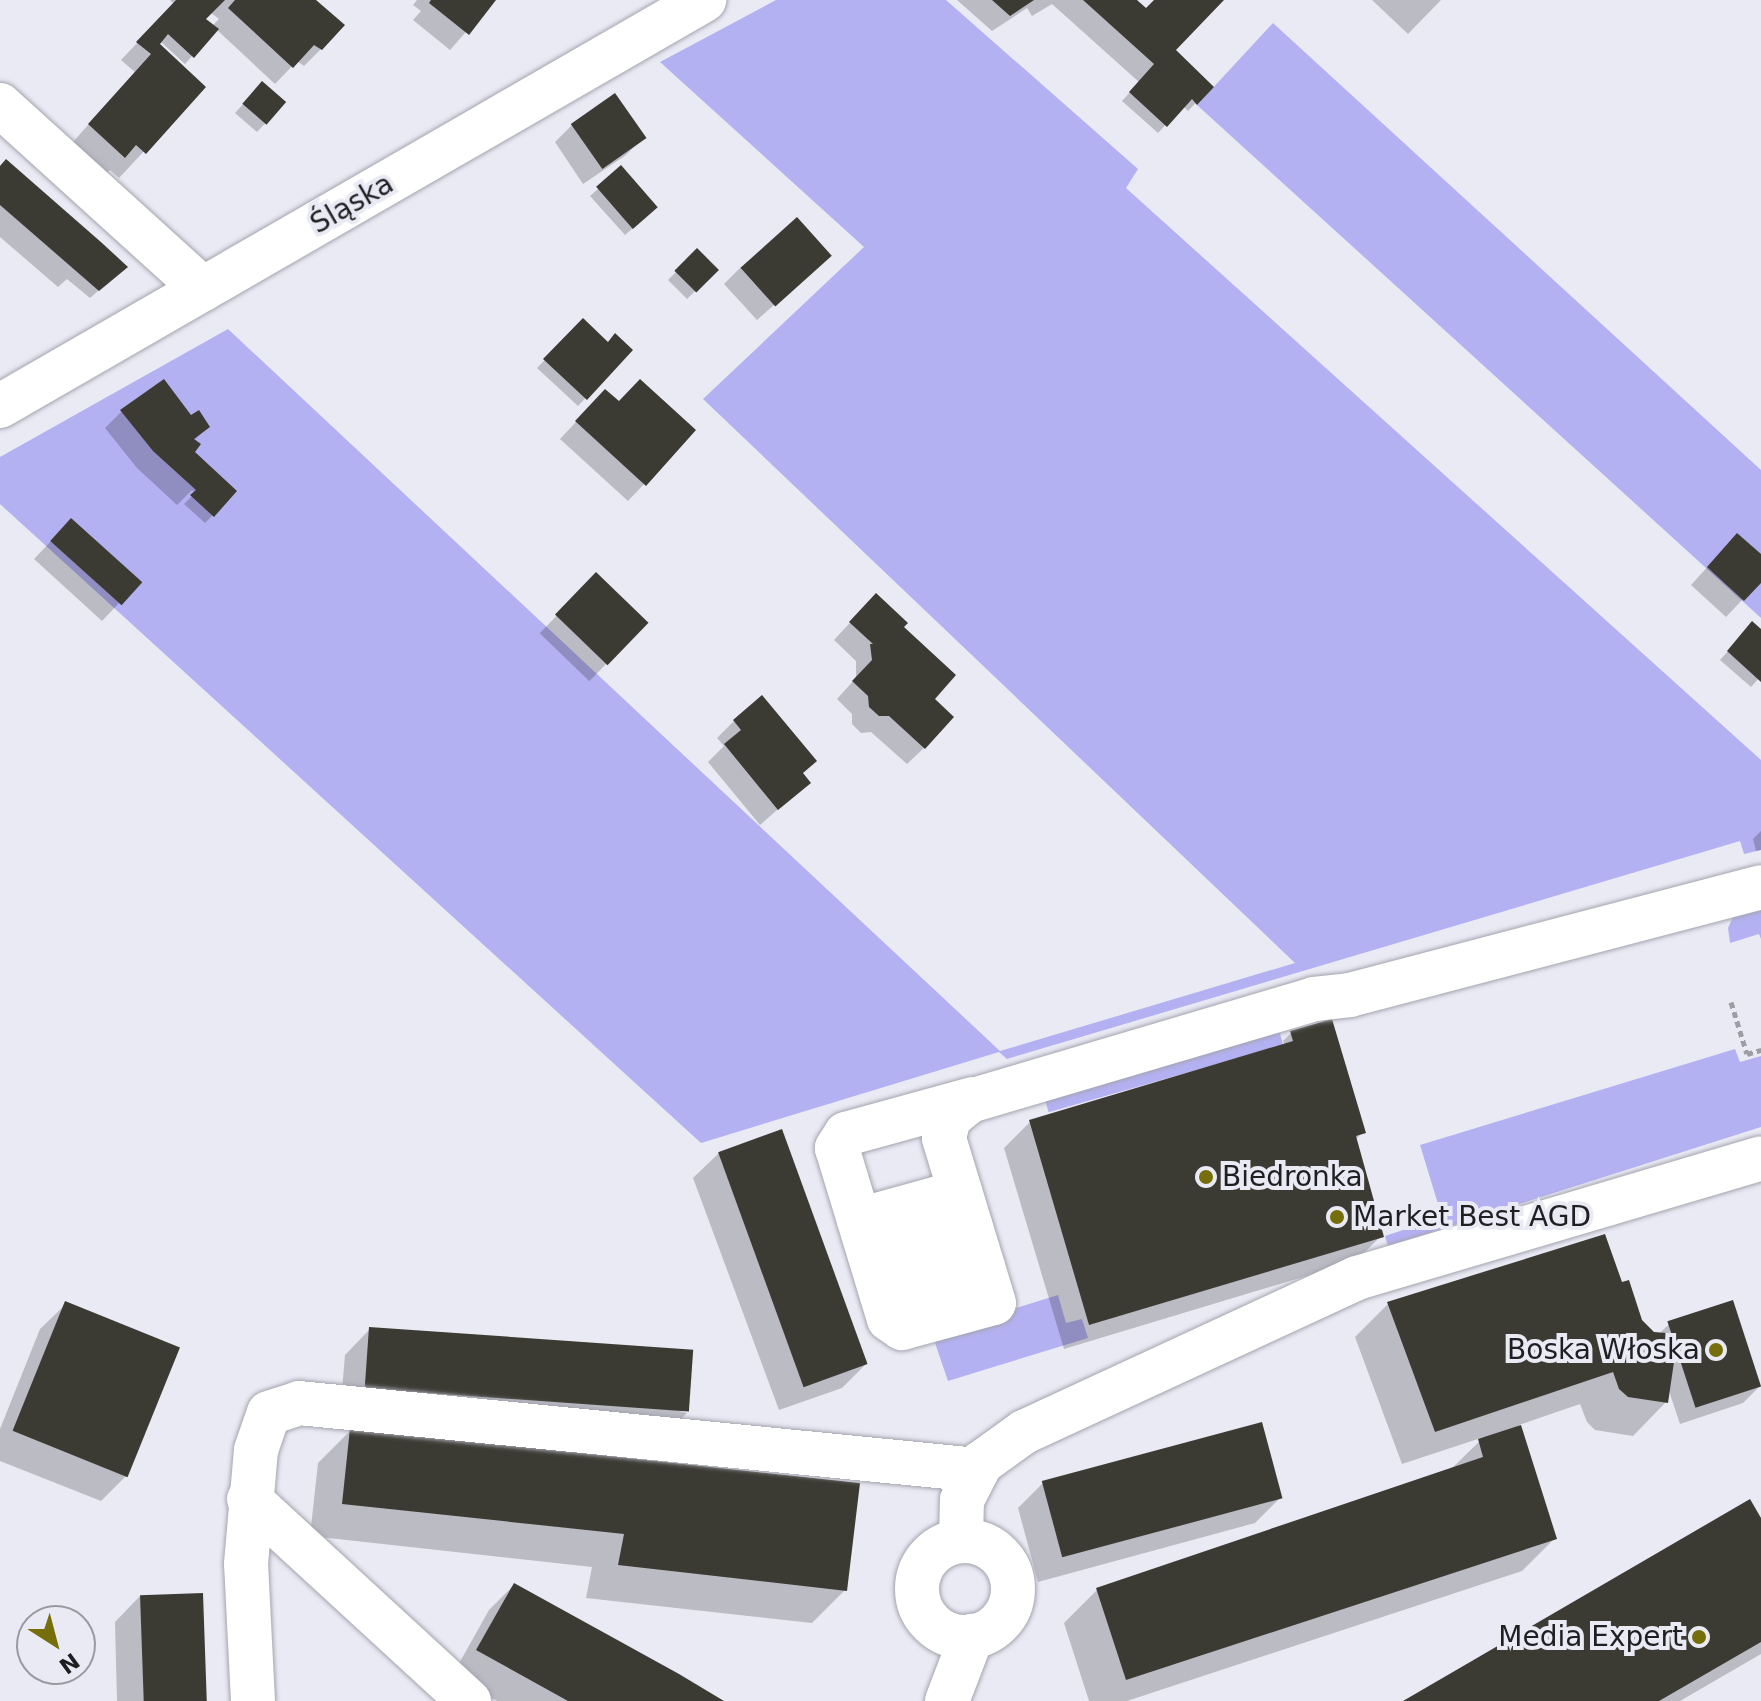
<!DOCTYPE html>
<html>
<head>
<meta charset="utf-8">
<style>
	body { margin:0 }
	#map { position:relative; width:1761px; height:1701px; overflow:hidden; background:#eaeaf5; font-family:"DejaVu Sans",sans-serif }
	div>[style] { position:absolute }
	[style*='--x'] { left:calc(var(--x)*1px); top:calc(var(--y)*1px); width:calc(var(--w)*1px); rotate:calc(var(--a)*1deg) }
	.green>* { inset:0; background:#b4b1f2; transform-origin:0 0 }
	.shadow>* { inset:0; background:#0003; transform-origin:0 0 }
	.building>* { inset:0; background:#3c3b33; transform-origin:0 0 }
	.path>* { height:5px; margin-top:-2.5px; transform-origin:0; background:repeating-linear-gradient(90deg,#9d9da5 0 6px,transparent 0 10px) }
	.roads { filter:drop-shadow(0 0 2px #a4a4ae) drop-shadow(0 0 2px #a4a4ae) }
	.minor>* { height:44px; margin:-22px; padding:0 22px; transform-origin:22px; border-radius:22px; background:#fff }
	.minor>.ring { margin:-22px; padding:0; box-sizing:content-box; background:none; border:44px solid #fff; border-radius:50% }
	.dots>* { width:22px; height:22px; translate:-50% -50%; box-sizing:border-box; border:4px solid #eaeaf5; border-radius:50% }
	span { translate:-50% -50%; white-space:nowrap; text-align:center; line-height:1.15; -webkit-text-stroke:8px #eaeaf5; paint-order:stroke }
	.street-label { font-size:28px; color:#1f1f22 }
	.poi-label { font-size:28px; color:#1f1f22 }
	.left { translate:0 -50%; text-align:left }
	.right { translate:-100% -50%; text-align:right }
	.north { position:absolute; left:16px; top:1605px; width:80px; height:80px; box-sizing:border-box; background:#eaeaf5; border:2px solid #9999a1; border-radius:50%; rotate:144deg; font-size:22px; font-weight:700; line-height:32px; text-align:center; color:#1f1f22 }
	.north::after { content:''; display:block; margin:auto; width:28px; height:36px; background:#756e0b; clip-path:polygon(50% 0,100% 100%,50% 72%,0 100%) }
</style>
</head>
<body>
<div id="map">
	<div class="green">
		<i style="clip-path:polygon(776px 0,946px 0,1138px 169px,1126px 188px,1761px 760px,1761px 850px,1744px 854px,1740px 841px,1007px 1059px,999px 1052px,701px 1143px,0 504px,0 457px,228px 329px,1000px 1051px,1295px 963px,703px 399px,864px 247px,660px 62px)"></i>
		<i style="clip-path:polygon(1273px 23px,1761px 470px,1761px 618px,1197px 105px)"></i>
		<i style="clip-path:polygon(1761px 904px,1761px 939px,1759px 934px,1730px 943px,1728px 928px,1733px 917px)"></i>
		<i style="left:1276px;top:1020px;width:26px;height:244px;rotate:74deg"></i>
		<i style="clip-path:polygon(1735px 1049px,1740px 1062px,1761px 1056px,1761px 1127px,1388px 1246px,1385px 1236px,1442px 1217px,1420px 1145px)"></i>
		<i style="clip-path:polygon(1058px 1295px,1066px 1323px,1082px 1319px,1088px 1338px,948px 1381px,932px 1334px)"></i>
	</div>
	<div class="shadow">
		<i style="clip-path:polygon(evenodd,170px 0,313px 0,321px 49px,304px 66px,297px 61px,275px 84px,216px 29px,185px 64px,160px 41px,150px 52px,203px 88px,119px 178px,110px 170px,98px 181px,65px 151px,135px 72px,121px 60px,174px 4px,170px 0,210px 12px,219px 19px,212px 26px,203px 19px,210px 12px)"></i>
		<i style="clip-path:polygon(417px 0,494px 0,450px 50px,413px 20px,421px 11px,413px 5px)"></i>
		<i style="clip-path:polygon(957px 0,1134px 0,1146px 11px,1157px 0,1221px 0,1174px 50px,1211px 87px,1188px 111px,1183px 106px,1158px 133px,1122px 101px,1139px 82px,1052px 4px,1032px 16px,1027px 8px,992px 31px)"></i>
		<i style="clip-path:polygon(1372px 0,1441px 0,1408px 34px)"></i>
		<i style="clip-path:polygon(254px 92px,284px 103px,257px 132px,235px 113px)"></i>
		<i style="clip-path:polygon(572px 125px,643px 138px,626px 155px,583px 184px,555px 142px)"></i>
		<i style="clip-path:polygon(0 168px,117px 274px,90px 298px,67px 279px,58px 287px,0 237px)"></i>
		<i style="clip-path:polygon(598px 189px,648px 215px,625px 235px,590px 196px)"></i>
		<i style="left:697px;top:251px;width:27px;height:41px;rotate:45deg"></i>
		<i style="clip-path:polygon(830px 256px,757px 320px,724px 284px,741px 267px)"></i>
		<i style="clip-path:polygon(583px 321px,607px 344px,631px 350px,578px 406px,537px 368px)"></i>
		<i style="clip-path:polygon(589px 408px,644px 484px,628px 501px,560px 439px)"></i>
		<i style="clip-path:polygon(122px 411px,191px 418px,208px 427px,193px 441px,192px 452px,213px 515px,205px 523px,184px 504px,195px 493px,192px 490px,177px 505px,137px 468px,105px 428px)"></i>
		<i style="clip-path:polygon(55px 537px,139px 582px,102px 621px,34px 559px)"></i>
		<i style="clip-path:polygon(1721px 552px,1761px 557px,1761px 580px,1726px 617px,1691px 585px)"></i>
		<i style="left:596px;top:575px;width:69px;height:81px;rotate:44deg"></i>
		<i style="clip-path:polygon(859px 613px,901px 627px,924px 748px,907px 764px,871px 732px,861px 733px,852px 724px,852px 714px,837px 699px,856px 678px,856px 661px,834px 640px)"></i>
		<i style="clip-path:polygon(1745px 632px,1761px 632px,1761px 676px,1751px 687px,1720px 660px)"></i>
		<i style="clip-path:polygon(734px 721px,809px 782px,760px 825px,708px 762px,724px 746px,717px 738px)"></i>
		<i style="clip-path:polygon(1761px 831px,1761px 850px,1756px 851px,1753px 839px)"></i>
		<i style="clip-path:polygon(1291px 1033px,1363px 1132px,1355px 1140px,1381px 1236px,1356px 1261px,1064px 1349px,1004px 1148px,1030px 1122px,1285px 1046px,1283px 1041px)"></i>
		<i style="clip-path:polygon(781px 1132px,867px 1363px,842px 1388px,779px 1410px,693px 1178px,719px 1153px)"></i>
		<i style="clip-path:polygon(1621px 1284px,1640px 1321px,1653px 1334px,1658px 1335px,1669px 1324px,1760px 1386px,1743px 1403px,1680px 1424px,1668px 1388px,1666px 1402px,1633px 1436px,1595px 1430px,1587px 1422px,1580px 1404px,1519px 1425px,1555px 1538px,1522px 1571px,1127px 1701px,1089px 1701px,1064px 1623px,1097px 1590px,1449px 1471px,1484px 1437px,1402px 1464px,1355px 1337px,1388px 1304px)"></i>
		<i style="clip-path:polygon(66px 1304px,126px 1476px,101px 1501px,0 1461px,0 1429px,40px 1329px)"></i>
		<i style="clip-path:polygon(370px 1329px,687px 1413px,662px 1438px,340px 1414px,345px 1355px)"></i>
		<i style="clip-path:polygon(351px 1430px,845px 1590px,812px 1623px,586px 1598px,592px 1567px,310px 1536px,318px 1463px)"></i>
		<i style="clip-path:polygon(1043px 1483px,1280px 1498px,1255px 1523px,1038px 1582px,1018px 1508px)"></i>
		<i style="clip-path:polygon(1761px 1522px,1761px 1654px,1680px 1701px,1407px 1701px)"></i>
		<i style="clip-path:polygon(514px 1585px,717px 1701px,497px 1701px,452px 1676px,489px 1610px)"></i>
		<i style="clip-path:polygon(140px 1596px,204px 1701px,117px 1701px,115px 1622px)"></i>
	</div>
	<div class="building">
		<i style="clip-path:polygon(176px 0,225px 0,206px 19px,219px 29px,194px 58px,168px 34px,160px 44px,206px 87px,146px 154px,136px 145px,125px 158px,88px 124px,151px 54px,136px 42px)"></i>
		<i style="clip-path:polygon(235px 0,316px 0,345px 25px,322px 50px,314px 45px,293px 68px,228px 8px)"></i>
		<i style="clip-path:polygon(431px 0,496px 0,469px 35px,429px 3px)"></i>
		<i style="clip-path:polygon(992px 0,1034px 0,1010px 16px)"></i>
		<i style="clip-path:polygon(1083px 0,1137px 0,1146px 8px,1154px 0,1224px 0,1176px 50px,1214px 87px,1197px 105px,1192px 99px,1167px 127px,1129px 92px,1154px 64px)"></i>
		<i style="left:262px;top:81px;width:32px;height:30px;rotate:41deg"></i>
		<i style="left:615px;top:93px;width:55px;height:54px;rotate:55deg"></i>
		<i style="clip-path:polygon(6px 159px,102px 243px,128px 267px,99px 291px,0 205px,0 166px)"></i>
		<i style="left:621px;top:165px;width:56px;height:33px;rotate:49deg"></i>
		<i style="left:797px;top:217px;width:52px;height:76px;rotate:48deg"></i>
		<i style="left:697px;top:248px;width:31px;height:32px;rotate:45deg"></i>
		<i style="clip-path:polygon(583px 318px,608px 342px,615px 333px,633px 350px,587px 400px,543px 359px)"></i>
		<i style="clip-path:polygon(164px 379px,191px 415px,199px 410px,210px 427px,194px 439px,201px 444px,195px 452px,237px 491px,214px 517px,190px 495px,196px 490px,153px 451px,120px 410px)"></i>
		<i style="clip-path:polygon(640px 379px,696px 430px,646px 486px,575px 421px,605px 389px,619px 401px)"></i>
		<i style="left:71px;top:518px;width:96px;height:31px;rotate:42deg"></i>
		<i style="clip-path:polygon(1737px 533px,1761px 554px,1761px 583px,1744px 601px,1707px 567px)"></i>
		<i style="left:596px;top:572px;width:73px;height:59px;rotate:44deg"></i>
		<i style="clip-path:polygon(876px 593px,908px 623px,904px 627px,956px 675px,935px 699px,954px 717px,925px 749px,889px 716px,879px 716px,869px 707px,868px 696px,852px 681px,872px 660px,870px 644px,873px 644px,849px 622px)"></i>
		<i style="clip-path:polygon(1752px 621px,1761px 629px,1761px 682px,1727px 651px)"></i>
		<i style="clip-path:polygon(762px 695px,817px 761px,803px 773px,811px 783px,778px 810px,724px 744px,741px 730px,733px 720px)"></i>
		<i style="clip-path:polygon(1332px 1019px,1366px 1133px,1356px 1136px,1384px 1237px,1089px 1325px,1029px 1120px,1293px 1041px,1290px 1031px)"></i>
		<i style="left:782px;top:1129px;width:250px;height:68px;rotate:70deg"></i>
		<i style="clip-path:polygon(1605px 1234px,1622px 1282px,1629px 1280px,1642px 1320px,1654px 1332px,1666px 1333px,1662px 1360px,1674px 1362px,1668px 1403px,1628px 1397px,1619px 1389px,1613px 1372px,1435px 1432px,1387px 1302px)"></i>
		<i style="left:1733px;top:1300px;width:91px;height:69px;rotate:72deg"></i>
		<i style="left:65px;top:1301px;width:124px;height:140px;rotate:22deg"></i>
		<i style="left:369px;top:1327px;width:325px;height:62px;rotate:4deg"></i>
		<i style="left:1262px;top:1422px;width:79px;height:228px;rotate:75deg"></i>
		<i style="clip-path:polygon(1521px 1425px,1557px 1539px,1126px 1680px,1096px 1588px,1483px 1457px,1478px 1439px)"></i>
		<i style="clip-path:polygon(350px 1428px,860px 1483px,847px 1591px,618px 1565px,624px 1534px,342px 1504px)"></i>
		<i style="clip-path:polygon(1750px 1499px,1761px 1518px,1761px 1642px,1659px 1701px,1403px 1701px)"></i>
		<i style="clip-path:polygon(514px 1583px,679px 1674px,724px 1701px,568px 1701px,476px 1650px)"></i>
		<i style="left:203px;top:1593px;width:108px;height:63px;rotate:88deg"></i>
	</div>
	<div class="path">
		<i style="--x:1731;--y:1002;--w:54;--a:72.9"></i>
		<i style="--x:1747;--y:1054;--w:15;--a:-16"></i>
	</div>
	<div class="roads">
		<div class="minor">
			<i style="--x:0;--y:105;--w:274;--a:42.2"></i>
			<i style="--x:0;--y:406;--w:813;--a:-29.97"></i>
			<i style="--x:973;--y:1099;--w:132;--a:164.6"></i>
			<i style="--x:846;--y:1134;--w:17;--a:123"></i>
			<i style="--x:837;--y:1148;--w:179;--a:73.1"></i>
			<i style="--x:889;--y:1319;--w:16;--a:35"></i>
			<i style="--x:902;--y:1328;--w:95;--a:-15.2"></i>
			<i style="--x:994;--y:1303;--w:172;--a:-106.9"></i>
			<i style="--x:944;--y:1138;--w:21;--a:-76"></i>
			<i style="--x:949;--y:1118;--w:27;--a:-39"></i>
			<i style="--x:970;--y:1101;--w:359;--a:-16.5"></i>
			<i style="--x:1314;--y:999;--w:36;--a:-6"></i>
			<i style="--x:1350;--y:995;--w:425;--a:-14.7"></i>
			<i style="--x:859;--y:1220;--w:105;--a:-15.5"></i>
			<i style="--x:870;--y:1256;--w:105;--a:-16.5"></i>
			<i style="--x:882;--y:1295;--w:105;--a:-15.5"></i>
			<i style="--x:249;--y:1499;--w:299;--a:42.6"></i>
			<i style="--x:961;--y:1540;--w:40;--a:-88.6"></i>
			<i style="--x:962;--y:1500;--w:42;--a:-62.8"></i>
			<i style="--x:981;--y:1463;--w:53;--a:-35.8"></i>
			<i style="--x:1024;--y:1432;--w:367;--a:-24.8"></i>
			<i style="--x:1357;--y:1278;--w:421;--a:-16.5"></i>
			<i class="ring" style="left:917px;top:1541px;width:52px;height:52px"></i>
			<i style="--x:253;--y:1701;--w:137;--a:-92.9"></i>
			<i style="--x:246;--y:1564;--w:114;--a:-85"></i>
			<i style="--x:256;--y:1450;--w:39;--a:-71"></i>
			<i style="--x:269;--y:1413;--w:32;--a:-18"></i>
			<i style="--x:299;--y:1403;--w:681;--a:5.64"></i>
			<i style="--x:947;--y:1701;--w:70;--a:-69"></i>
		</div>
	</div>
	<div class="dots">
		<i style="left:1206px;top:1177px;background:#756e0b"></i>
		<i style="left:1337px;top:1217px;background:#756e0b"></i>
		<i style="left:1716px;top:1350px;background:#756e0b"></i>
		<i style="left:1699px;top:1637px;background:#756e0b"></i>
	</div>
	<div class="street-label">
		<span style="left:352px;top:204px;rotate:-30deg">Śląska</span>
	</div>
	<div class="poi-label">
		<span class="left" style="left:1222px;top:1177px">Biedronka</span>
		<span class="left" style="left:1353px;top:1217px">Market Best AGD</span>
		<span class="right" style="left:1700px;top:1350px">Boska Włoska</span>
		<span class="right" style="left:1683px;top:1637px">Media Expert</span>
	</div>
	<div class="north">N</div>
</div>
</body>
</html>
